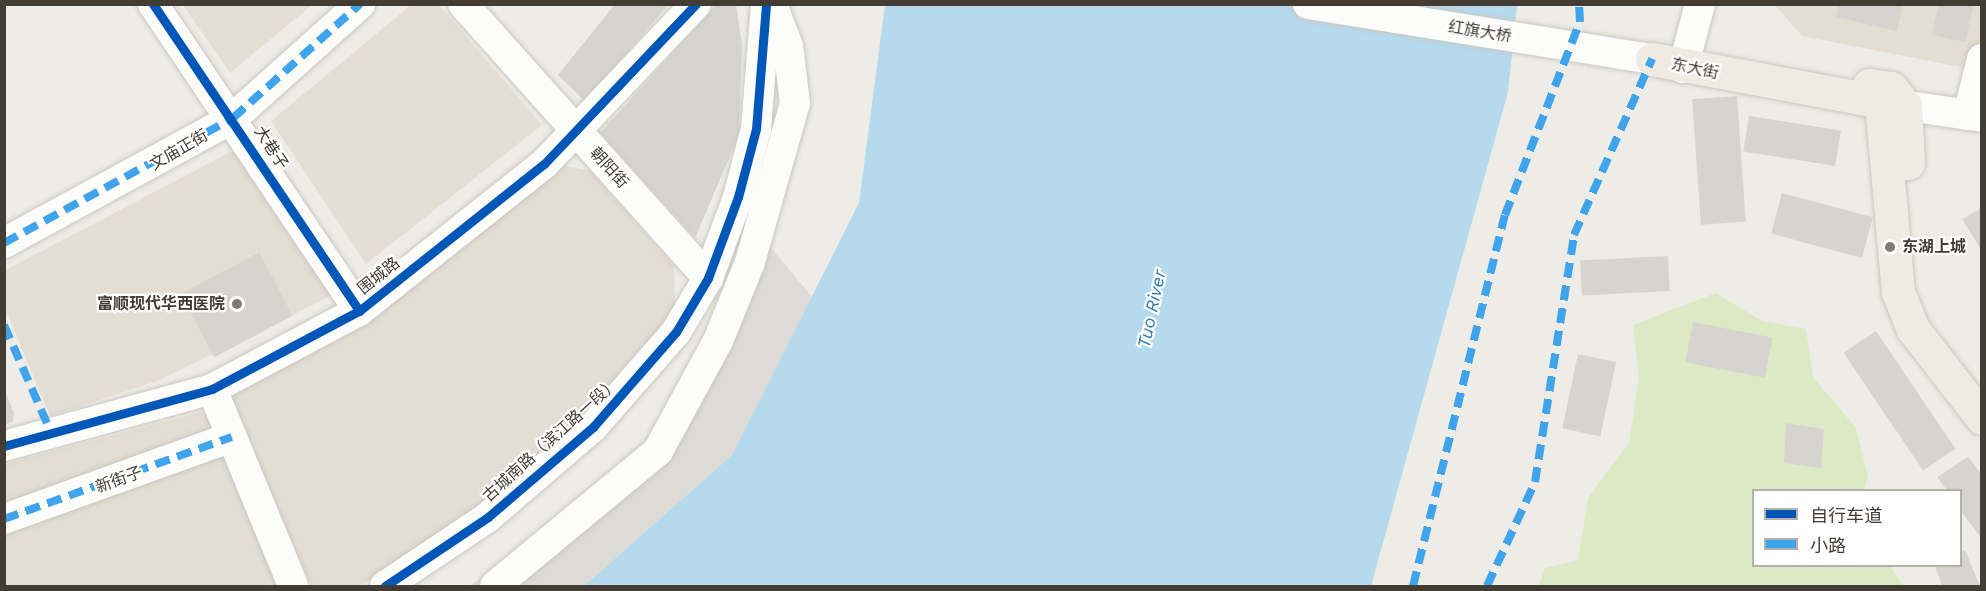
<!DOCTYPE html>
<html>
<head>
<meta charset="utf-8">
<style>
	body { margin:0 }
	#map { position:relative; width:1986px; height:591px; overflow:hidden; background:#eeece6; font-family:"Work Sans","Noto Sans SC",sans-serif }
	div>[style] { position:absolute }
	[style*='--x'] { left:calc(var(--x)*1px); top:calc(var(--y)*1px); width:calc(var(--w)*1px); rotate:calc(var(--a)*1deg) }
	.residential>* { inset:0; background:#e3ddd3 }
	.green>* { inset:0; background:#dce9c5 }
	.parking>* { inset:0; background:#dddbd6 }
	.water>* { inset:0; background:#b5d9ed }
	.building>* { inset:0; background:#d7d4cf; transform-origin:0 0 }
	.roads { filter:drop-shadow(0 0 2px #cac8c2) drop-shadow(0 0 2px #cac8c2) }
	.minor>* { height:30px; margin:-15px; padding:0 15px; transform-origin:15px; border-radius:15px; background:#fcfcfb }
	.major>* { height:33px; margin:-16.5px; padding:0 16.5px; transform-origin:16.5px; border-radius:16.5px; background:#f0ebe2 }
	.quiet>* { height:8px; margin-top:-4px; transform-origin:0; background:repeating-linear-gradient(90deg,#3fa4eb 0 15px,transparent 0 23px) }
	.cycleway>* { height:9px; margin:-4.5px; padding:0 4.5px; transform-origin:4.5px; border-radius:4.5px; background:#0057b8 }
	.dots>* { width:16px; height:16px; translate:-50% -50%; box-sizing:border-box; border:3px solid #fff; border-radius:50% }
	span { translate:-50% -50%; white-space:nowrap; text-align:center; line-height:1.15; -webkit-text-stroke:4.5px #fff; paint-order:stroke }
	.street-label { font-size:16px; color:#433c33 }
	.poi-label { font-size:16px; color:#433c33; font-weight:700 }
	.left { translate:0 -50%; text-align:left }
	.right { translate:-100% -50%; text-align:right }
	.water-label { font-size:18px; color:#2c7caf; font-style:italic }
	.frame { position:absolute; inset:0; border:6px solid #433c33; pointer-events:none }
	.legend { position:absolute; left:1752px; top:489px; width:210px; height:78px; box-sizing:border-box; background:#fff; border:2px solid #b4b1ad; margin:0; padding:8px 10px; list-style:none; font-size:18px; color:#433c33 }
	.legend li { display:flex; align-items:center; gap:12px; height:30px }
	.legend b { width:30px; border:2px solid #b4b1ad }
</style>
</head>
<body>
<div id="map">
	<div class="residential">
		<i style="clip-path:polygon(183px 5px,183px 4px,312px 5px,230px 73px)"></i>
		<i style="clip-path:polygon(439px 5px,542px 125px,366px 264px,271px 121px,411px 5px)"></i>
		<i style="clip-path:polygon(1775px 5px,1981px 5px,1981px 71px,1802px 36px)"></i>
		<i style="clip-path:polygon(236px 149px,336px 293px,293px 315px,258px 252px,181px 294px,213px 354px,157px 381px,50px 416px,5px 308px,4px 271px)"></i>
		<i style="clip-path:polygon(563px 166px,589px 170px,674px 266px,675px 307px,611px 388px,471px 519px,361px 586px,312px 586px,227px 397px,363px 327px)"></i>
		<i style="clip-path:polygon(205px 411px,281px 586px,5px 586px,5px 464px)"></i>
	</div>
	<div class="green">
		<i style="clip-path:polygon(1716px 293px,1762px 321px,1806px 329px,1813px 377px,1856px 428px,1868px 477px,1864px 490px,1754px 490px,1754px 566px,1890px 566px,1903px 586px,1539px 586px,1545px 568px,1578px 560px,1588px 498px,1629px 443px,1639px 377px,1633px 325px)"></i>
	</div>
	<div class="parking">
		<i style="clip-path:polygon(763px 238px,812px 297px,732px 455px,584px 586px,470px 586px,655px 441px)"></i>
	</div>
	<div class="water">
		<i style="clip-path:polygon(885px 5px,1517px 5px,1508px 92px,1371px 586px,584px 586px,732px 455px,859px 203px)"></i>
	</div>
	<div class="building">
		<i style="clip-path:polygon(615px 4px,669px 4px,585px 101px,558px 75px)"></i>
		<i style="clip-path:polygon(717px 4px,736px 4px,742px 45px,739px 135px,695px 238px,600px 133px)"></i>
		<i style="clip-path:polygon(1839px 4px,1903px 4px,1897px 31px,1836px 17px)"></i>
		<i style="clip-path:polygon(1939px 4px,1974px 4px,1965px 42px,1932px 35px)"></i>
		<i style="left:1737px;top:96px;width:126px;height:45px;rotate:86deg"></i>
		<i style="left:1749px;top:116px;width:93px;height:36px;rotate:9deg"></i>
		<i style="left:1782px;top:193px;width:94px;height:42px;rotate:15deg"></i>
		<i style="clip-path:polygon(1982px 208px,1982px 251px,1962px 219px)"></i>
		<i style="left:259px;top:252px;width:72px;height:89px;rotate:62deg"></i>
		<i style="left:1668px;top:256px;width:35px;height:88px;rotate:87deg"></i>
		<i style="left:1693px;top:322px;width:81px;height:41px;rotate:11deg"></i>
		<i style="left:1876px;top:331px;width:142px;height:39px;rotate:56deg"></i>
		<i style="left:1578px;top:354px;width:39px;height:76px;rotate:12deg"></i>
		<i style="clip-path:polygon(4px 389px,14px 413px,13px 421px,4px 425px)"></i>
		<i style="clip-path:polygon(1786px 423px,1824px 429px,1821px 468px,1784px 463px)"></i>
		<i style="clip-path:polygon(1968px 457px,1982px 475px,1982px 539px,1960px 510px,1960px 490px,1947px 490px,1937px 477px)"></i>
		<i style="clip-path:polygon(1965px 550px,1980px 586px,1942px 586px,1935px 566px,1960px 566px,1960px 552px)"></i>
	</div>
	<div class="roads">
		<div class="minor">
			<i style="--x:153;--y:4;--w:370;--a:56.1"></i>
			<i style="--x:463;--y:4;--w:368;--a:48.2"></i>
			<i style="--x:1308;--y:4;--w:348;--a:9.1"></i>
			<i style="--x:1683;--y:68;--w:66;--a:-75.1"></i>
			<i style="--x:1881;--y:102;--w:102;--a:8.4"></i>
			<i style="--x:1968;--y:115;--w:58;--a:-76"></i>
			<i style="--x:4;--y:243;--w:261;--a:-28.6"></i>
			<i style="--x:233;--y:118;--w:171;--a:-41.9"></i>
			<i style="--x:212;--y:389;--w:213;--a:67.6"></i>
			<i style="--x:4;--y:446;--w:216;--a:-15.3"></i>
			<i style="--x:212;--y:389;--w:166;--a:-28"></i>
			<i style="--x:359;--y:311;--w:236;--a:-38.5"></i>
			<i style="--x:544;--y:164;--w:221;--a:-46.5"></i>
			<i style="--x:4;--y:519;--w:242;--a:-19.8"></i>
			<i style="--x:385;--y:586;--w:124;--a:-33.8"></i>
			<i style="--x:488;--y:517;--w:138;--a:-40.6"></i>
			<i style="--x:593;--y:427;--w:126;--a:-48.9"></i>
			<i style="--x:676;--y:332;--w:63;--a:-59.3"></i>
			<i style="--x:708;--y:278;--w:86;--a:-69.7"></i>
			<i style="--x:738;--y:197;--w:70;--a:-75.2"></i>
			<i style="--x:756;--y:129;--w:125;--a:-85.4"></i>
			<i style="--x:495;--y:586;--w:212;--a:-39.6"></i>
			<i style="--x:658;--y:451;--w:125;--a:-61.4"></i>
			<i style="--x:718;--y:341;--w:85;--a:-67.9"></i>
			<i style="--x:750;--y:262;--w:165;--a:-74.2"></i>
			<i style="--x:795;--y:103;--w:57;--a:-97"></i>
			<i style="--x:788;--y:46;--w:45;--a:-110.9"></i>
		</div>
		<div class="major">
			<i style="--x:1652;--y:59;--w:233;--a:10.6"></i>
			<i style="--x:1881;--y:102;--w:191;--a:84.9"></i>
			<i style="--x:1898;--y:292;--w:40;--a:68"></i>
			<i style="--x:1913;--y:329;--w:113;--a:52.2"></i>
			<i style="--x:1869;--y:85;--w:22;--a:8"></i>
			<i style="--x:1891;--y:88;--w:22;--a:51"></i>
			<i style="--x:1905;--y:105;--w:58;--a:87"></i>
		</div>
	</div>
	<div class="quiet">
		<i style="--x:4;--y:243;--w:261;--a:-28.6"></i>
		<i style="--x:233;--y:118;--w:171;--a:-41.9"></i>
		<i style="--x:4;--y:325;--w:120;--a:66.4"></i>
		<i style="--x:4;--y:519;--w:242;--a:-19.8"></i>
		<i style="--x:1413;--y:586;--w:382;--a:-76.1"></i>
		<i style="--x:1505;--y:215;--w:207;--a:-68.8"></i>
		<i style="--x:1580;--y:22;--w:18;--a:-93"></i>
		<i style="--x:1487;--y:586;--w:115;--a:-65.2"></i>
		<i style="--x:1535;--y:482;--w:250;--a:-81"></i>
		<i style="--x:1574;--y:235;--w:193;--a:-66.1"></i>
	</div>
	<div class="cycleway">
		<i style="--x:153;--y:4;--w:370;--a:56.1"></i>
		<i style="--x:4;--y:446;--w:216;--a:-15.3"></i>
		<i style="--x:212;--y:389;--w:166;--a:-28"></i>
		<i style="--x:359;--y:311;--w:236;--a:-38.5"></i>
		<i style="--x:544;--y:164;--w:221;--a:-46.5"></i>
		<i style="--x:385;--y:586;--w:124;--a:-33.8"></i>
		<i style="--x:488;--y:517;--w:138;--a:-40.6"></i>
		<i style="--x:593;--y:427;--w:126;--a:-48.9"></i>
		<i style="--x:676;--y:332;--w:63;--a:-59.3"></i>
		<i style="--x:708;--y:278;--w:86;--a:-69.7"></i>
		<i style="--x:738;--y:197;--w:70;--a:-75.2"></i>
		<i style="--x:756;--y:129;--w:125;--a:-85.4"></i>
	</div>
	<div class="dots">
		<i style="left:1890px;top:247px;background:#7f7a72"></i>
		<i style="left:237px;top:304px;background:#7f7a72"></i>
	</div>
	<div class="street-label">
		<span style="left:1480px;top:32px;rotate:9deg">红旗大桥</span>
		<span style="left:1695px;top:69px;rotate:12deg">东大街</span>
		<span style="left:271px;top:148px;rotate:57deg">大巷子</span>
		<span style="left:179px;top:150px;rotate:-30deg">文庙正街</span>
		<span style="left:609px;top:168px;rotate:48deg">朝阳街</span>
		<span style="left:379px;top:276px;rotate:-39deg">围城路</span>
		<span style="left:551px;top:440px;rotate:-42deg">古城南路（滨江路一段）</span>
		<span style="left:119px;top:480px;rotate:-20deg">新街子</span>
	</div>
	<div class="poi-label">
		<span class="left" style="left:1902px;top:247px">东湖上城</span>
		<span class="right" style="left:225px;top:304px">富顺现代华西医院</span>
	</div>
	<div class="water-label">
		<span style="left:1152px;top:309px;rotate:-78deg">Tuo River</span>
	</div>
	<div class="frame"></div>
	<ul class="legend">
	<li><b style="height:8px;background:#0057b8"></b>自行车道</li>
	<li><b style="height:8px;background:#3fa4eb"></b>小路</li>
	</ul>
</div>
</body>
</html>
